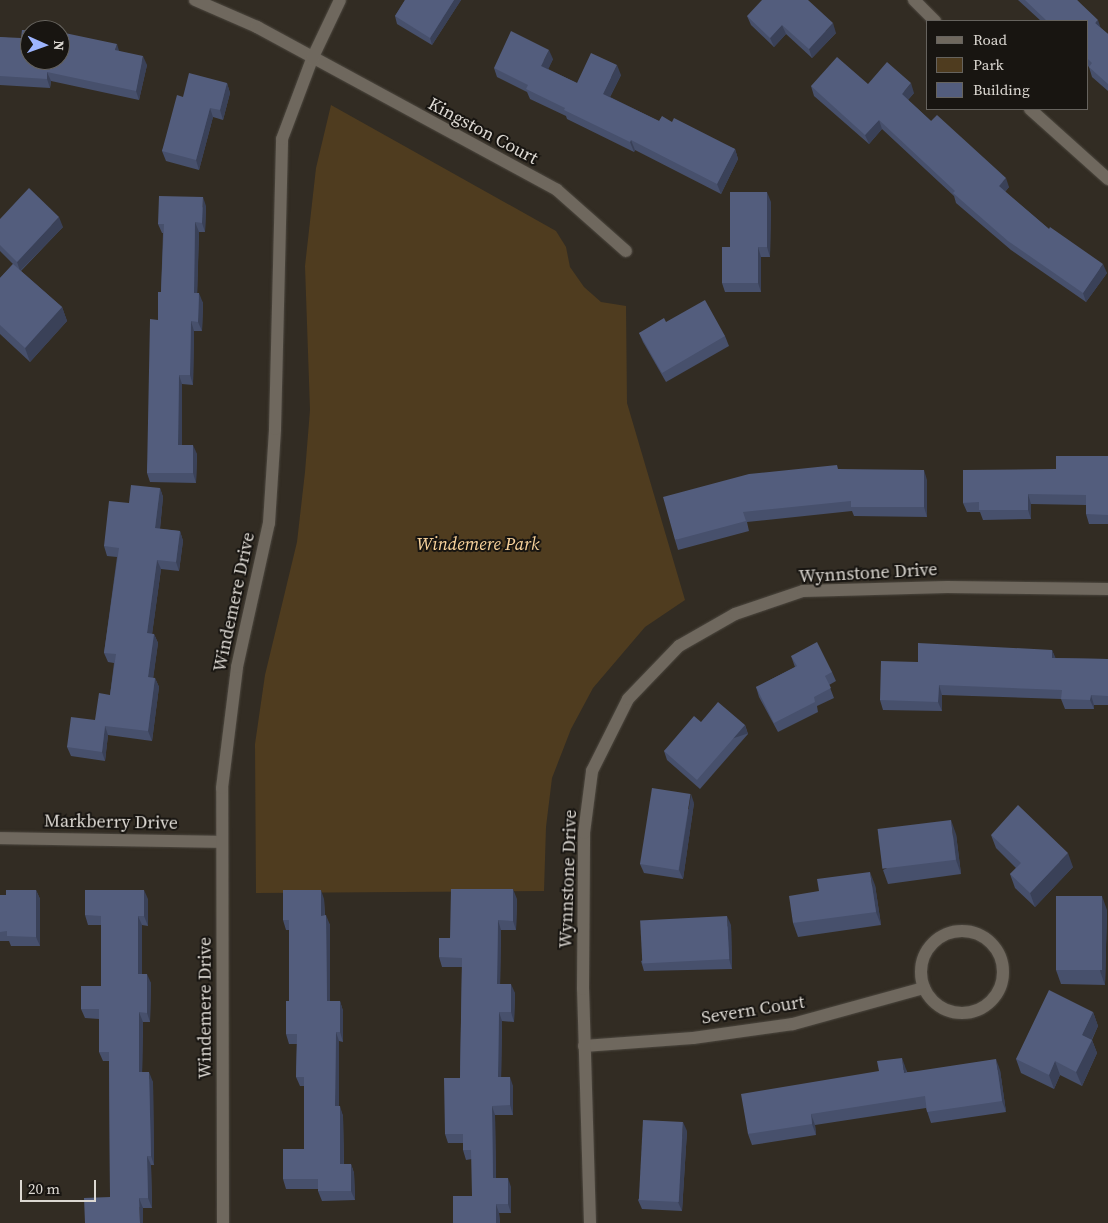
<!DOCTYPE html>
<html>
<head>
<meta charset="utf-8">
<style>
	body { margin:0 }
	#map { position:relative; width:1108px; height:1223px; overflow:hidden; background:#322c23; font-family:"Source Serif 4",serif }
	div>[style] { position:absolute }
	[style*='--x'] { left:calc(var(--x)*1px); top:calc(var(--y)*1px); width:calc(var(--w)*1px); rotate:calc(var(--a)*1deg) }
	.green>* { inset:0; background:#4f3c1f }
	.roads { filter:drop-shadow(0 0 1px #4c473f) drop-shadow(0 0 1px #4c473f) }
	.street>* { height:12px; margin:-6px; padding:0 6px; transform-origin:6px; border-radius:6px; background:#6f685e }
	.street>.ring { margin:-6px; padding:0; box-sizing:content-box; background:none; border:12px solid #6f685e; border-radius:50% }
	.wall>* { inset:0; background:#47506c }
	.shaded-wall>* { inset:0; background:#3a4158; transform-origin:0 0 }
	.building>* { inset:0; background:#535d7d; transform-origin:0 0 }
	span { translate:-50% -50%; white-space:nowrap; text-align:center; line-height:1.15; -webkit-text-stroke:4px #181511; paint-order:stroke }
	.street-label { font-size:18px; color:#dcd8d2 }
	.park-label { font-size:18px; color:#f9d39c; font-style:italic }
	.legend { position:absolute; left:926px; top:20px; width:162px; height:90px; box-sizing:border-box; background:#181511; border:1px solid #66635e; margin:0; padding:6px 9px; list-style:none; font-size:15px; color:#dcd8d2 }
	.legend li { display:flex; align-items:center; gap:10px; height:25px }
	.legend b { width:25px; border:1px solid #66635e }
	.north { position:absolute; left:20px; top:20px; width:50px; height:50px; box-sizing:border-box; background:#181511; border:1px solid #66635e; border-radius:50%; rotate:92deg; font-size:14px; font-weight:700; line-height:20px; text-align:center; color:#dcd8d2 }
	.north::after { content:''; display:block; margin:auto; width:18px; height:22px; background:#9db4fd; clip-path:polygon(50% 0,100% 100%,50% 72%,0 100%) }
	.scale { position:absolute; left:20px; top:1180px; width:76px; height:22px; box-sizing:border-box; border:2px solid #dcd8d2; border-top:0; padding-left:6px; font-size:15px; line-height:18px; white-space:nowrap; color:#dcd8d2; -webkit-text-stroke:4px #181511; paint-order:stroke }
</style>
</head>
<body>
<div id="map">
	<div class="green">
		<i style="clip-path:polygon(331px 105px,556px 231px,566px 247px,570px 267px,584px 287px,601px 302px,626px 306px,627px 403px,685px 600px,645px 627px,593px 688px,571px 729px,552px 778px,546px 827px,544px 891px,256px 893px,255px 744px,265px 675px,297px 542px,305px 472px,310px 410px,305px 266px,316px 168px)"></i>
	</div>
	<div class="roads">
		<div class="street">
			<i style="--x:195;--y:0;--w:68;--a:23.5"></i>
			<i style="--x:257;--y:27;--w:341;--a:28.5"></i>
			<i style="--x:557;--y:190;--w:92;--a:41.5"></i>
			<i style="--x:914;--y:0;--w:30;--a:45"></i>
			<i style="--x:1030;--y:109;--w:105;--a:41.9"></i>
			<i style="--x:0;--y:838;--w:222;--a:1"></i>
			<i class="ring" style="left:921px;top:931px;width:70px;height:70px"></i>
			<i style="--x:584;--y:1046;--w:109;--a:-4.2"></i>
			<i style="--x:693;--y:1038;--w:101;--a:-8"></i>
			<i style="--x:793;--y:1024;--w:136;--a:-15.4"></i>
			<i style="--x:223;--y:1223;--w:435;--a:-90.1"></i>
			<i style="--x:222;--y:788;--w:122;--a:-82.9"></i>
			<i style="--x:237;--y:667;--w:148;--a:-77.5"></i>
			<i style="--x:269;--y:523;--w:94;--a:-86.3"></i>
			<i style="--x:275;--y:429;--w:290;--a:-88.6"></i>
			<i style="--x:282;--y:139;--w:85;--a:-69.4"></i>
			<i style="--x:312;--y:59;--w:65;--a:-64.6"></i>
			<i style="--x:590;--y:1223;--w:234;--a:-91.7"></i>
			<i style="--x:583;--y:989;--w:156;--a:-89.6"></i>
			<i style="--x:584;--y:833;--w:63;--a:-82.6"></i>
			<i style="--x:592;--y:771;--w:80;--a:-63.4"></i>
			<i style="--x:628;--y:699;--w:74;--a:-46.1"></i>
			<i style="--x:679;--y:646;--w:64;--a:-29.7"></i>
			<i style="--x:735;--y:614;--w:72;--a:-18.7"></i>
			<i style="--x:803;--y:591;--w:144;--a:-1.6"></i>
			<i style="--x:947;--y:587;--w:161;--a:0.7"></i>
		</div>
	</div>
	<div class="wall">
		<i style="clip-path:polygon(405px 0,461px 0,432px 45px,397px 24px,395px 16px)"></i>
		<i style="clip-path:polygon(1018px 0,1077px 0,1101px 28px,1108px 34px,1108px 91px,1092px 77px,1089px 67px,1087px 65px,1087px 21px,1041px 21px)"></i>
		<i style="clip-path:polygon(747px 16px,836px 33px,812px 58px,786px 34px,774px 47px,751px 25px)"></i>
		<i style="clip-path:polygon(0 37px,119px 51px,147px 65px,139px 100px,51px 81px,50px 88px,0 85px)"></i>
		<i style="clip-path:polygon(553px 59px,548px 69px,577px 83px,621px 75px,610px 97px,659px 121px,672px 122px,735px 149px,738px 159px,721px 194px,635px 150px,634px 152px,567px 119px,566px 116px,530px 99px,527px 92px,497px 77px,494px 68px)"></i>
		<i style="clip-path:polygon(227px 83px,230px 93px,223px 120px,213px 117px,199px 170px,166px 161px,162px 151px,183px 97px)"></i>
		<i style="clip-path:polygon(868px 84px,914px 93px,908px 100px,931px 121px,1009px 187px,1005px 192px,1049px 229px,1107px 273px,1086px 302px,1011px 250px,956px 203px,954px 196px,882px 129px,869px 144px,814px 96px,811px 86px)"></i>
		<i style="clip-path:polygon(771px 202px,770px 257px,761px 257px,761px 292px,725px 292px,722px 283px,730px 247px)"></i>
		<i style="clip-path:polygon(206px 206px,205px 232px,199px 232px,197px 293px,203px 303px,202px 331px,194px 331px,193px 385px,182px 384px,182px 445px,197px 454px,196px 483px,150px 482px,147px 473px,158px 320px,161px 292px,163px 233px,162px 233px,158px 224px)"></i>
		<i style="clip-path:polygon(0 219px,63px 227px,21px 271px,62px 307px,67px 321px,30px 362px,0 334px,0 278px,13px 264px,0 251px)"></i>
		<i style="clip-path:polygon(666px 322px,725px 336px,729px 346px,666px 382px,643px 342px,639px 333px)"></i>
		<i style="clip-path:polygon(1108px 456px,1108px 524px,1089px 524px,1086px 514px,1086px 505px,1031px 504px,1031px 519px,983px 520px,980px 512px,967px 512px,963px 503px,1056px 469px)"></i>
		<i style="clip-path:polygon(839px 470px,927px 480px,927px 517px,854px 516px,852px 511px,747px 522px,749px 531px,678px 550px,675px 540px)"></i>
		<i style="clip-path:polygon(160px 488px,163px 497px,160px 529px,180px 531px,183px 541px,179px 571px,161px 569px,152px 634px,154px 634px,158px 643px,153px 678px,155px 678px,159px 687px,152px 741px,108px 735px,105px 761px,71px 756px,67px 747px,95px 720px,110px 695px,114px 663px,108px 662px,104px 653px,117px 557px,107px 556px,104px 546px,129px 503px)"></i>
		<i style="clip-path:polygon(1052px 650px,1055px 658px,1108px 659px,1108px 705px,1094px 705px,1094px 709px,1065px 709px,1061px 699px,942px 695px,942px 711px,883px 710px,880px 700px,918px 662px)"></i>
		<i style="clip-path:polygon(791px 656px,832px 672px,836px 681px,829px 685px,834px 698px,817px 706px,818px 712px,778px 732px,759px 697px,756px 687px,795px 667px)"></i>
		<i style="clip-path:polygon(701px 722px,745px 725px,748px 734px,700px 789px,667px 760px,664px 751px)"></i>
		<i style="clip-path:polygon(694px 803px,683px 879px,644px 873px,640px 864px)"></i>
		<i style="clip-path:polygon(956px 834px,961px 874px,888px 884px,883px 870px)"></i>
		<i style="clip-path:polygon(991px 835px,1073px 867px,1035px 907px,1015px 888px,1010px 874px,1016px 868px,996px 848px)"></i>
		<i style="clip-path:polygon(875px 885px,881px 925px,798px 937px,793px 923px)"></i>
		<i style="clip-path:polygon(36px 890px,40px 899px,40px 946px,11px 946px,9px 941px,0 941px,0 895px,6px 895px)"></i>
		<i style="clip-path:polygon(148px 899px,148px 926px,142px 925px,142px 974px,151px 983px,150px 1022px,143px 1022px,142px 1072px,153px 1082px,154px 1165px,151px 1165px,152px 1208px,143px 1208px,110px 1197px,109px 1061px,103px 1061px,99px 1052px,99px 1019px,85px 1018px,81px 1009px,101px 986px,101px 925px,88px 925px,85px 915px)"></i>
		<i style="clip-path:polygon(324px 899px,325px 916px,330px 925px,330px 1001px,340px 1001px,343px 1011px,343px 1042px,339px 1041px,339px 1106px,343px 1116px,344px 1164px,351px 1164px,354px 1173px,355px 1200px,322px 1201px,318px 1191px,318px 1189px,286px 1189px,283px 1179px,304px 1149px,304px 1086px,300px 1086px,296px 1077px,297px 1044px,289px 1044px,286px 1034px,289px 1001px,289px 930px,286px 930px,283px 920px)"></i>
		<i style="clip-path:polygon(517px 899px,516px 930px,501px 930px,500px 984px,515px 993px,514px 1022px,502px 1021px,501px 1077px,513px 1086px,513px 1115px,495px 1115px,496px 1178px,511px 1187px,511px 1213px,499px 1213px,500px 1223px,453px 1223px,472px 1196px,472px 1159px,466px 1160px,463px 1150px,463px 1143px,448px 1143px,445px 1134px,460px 1078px,462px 967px,442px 967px,439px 957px,450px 938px)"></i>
		<i style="clip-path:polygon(1107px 910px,1105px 985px,1061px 984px,1056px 970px)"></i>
		<i style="clip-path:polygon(731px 925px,732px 969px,644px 971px,641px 961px)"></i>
		<i style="clip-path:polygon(1093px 1012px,1098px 1026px,1092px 1040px,1097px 1053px,1082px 1086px,1060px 1075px,1054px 1089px,1021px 1073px,1016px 1059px)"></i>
		<i style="clip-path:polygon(906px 1069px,907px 1072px,1000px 1070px,1006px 1112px,931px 1123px,926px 1108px,815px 1125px,816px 1135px,752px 1145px,748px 1134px)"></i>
		<i style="clip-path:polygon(687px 1131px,682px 1211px,642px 1209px,638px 1200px)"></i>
	</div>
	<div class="shaded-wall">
		<i style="clip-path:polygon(454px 0,461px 0,432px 45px,430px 38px)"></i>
		<i style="clip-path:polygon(1098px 20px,1101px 29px,1095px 23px)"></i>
		<i style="clip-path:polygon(833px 23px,836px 33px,812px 58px,809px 49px)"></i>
		<i style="clip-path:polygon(782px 25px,786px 34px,774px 47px,770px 38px)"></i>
		<i style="clip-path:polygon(117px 44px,120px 54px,115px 50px)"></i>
		<i style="clip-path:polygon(549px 50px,553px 59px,545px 76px,541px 66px)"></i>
		<i style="clip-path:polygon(143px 56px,147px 65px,139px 100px,136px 91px)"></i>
		<i style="clip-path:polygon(617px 65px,621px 75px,607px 103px,603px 94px)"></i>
		<i style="clip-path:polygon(47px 72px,51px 81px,50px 88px,47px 79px)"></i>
		<i style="clip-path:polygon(227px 83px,230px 93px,223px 120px,220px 110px)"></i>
		<i style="clip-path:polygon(911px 83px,914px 93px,905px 103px,902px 94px)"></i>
		<i style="clip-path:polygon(210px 108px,213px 117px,199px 170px,196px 160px)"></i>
		<i style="clip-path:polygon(879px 120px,882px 129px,869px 144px,865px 135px)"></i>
		<i style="clip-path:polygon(631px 140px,635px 150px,634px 152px,630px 142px)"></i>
		<i style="clip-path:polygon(735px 149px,738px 159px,721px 194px,717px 184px)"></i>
		<i style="clip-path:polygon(1006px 178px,1009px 187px,1002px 195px,999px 186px)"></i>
		<i style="clip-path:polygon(767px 192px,771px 202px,770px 257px,767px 247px)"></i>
		<i style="clip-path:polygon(203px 197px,206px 206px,205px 232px,202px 223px)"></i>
		<i style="clip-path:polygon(59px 217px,63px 227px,20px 271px,17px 262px)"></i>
		<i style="clip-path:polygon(195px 222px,199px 232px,197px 303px,194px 293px)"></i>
		<i style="clip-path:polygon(758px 247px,761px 257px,761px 292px,758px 283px)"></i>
		<i style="clip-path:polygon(1103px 264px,1107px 273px,1086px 302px,1083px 293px)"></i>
		<i style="clip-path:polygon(199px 293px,203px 303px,202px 331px,198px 322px)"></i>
		<i style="clip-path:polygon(62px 307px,67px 321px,30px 362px,25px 348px)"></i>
		<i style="clip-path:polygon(191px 321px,194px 331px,193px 385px,190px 375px)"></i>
		<i style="clip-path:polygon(179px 375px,182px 384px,182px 454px,178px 445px)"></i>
		<i style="clip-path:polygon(193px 445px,197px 454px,196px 483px,193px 473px)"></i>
		<i style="clip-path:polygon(924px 470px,927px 480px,927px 517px,924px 507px)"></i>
		<i style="clip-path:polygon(160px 488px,163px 497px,159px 538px,155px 528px)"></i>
		<i style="clip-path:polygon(1028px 494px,1031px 504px,1031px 519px,1028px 510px)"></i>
		<i style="clip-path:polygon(180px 531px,183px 541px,179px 571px,176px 562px)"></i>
		<i style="clip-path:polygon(157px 560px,161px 569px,151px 642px,147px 633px)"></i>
		<i style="clip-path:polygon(154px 634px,158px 643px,152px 687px,148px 677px)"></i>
		<i style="clip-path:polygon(1052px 650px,1056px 659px,1052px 658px)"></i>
		<i style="clip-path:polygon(155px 678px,159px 687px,152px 741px,148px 731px)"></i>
		<i style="clip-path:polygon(939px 685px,942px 695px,942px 711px,938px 702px)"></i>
		<i style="clip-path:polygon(1091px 695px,1094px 705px,1094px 709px,1090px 700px)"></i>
		<i style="left:745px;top:725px;width:9px;height:73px;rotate:72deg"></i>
		<i style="clip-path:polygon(105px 726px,108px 735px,105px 761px,102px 752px)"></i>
		<i style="clip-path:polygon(691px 794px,694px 803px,683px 879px,679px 870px)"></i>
		<i style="clip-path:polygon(951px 820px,956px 834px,961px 874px,956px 860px)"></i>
		<i style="clip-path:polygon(1068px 853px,1073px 867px,1035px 907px,1030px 893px)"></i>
		<i style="clip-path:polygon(870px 872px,875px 885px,881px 925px,876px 912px)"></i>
		<i style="clip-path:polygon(513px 889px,517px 899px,516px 930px,513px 921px)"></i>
		<i style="clip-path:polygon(36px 890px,40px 899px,40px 946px,36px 937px)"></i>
		<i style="clip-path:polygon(144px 890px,148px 899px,148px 926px,144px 916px)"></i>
		<i style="clip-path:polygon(321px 890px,324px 899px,325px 925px,321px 916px)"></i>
		<i style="clip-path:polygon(1102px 896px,1107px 910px,1105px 985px,1100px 971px)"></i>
		<i style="clip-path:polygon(326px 915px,330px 925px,330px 1011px,327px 1001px)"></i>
		<i style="clip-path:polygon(138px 916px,142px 925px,142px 983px,138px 974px)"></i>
		<i style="clip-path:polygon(727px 916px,731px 925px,732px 969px,729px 959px)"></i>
		<i style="clip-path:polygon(498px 920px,501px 930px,500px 993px,497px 984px)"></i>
		<i style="clip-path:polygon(147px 974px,151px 983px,150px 1022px,147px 1013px)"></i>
		<i style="clip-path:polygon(511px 984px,515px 993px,514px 1022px,511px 1012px)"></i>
		<i style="clip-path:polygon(340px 1001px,343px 1011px,343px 1042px,340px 1032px)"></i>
		<i style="clip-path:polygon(139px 1012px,143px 1022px,142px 1082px,139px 1072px)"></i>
		<i style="clip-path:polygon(499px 1012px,502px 1021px,501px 1087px,498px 1077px)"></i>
		<i style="clip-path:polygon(1093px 1012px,1098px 1026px,1087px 1049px,1082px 1035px)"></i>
		<i style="clip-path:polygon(336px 1032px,339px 1041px,339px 1116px,335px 1106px)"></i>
		<i style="clip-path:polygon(1092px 1040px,1097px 1053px,1082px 1086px,1076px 1072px)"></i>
		<i style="clip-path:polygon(902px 1058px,906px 1069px,908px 1084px,904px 1073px)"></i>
		<i style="clip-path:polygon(996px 1059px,1000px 1070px,1006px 1112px,1002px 1101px)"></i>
		<i style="clip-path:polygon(1055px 1061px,1060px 1075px,1054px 1089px,1049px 1075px)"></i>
		<i style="clip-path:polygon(149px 1072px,153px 1082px,154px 1165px,151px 1156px)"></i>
		<i style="clip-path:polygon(510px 1077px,513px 1086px,513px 1115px,510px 1105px)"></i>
		<i style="clip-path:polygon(340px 1106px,343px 1116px,344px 1173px,340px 1164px)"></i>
		<i style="clip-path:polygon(492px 1106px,495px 1115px,496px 1187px,493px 1178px)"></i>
		<i style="clip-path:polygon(811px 1114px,815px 1125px,816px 1135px,812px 1124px)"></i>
		<i style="clip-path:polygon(683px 1122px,687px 1131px,682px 1211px,678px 1202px)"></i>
		<i style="clip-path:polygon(147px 1156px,151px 1165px,152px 1208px,148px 1198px)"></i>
		<i style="clip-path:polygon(351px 1164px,354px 1173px,355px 1200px,351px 1191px)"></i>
		<i style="clip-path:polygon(508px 1178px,511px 1187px,511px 1213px,508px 1204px)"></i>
		<i style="clip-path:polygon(139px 1198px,143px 1208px,143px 1223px,140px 1223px)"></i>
		<i style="clip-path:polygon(496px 1204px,499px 1213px,500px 1223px,496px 1223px)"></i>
	</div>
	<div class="building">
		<i style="clip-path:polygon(405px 0,454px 0,430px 38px,395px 16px)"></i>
		<i style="clip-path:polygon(762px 0,808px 0,833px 23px,809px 49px,782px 25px,770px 38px,747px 16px)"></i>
		<i style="clip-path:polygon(1025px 0,1077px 0,1098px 20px,1095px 23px,1108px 34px,1108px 84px,1089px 67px,1092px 63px,1087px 58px,1087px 21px,1047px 21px)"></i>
		<i style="clip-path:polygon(22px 30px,30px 30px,30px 60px,60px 60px,60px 32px,117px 44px,115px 50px,143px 56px,136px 91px,47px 72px,47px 79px,0 76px,0 37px,21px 38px)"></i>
		<i style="clip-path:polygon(511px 31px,549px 50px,541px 66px,577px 83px,591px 53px,617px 65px,603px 94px,659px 121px,662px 116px,672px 122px,674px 118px,735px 149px,717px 184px,631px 140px,630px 142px,564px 110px,565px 108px,526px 89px,528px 85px,494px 68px)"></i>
		<i style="clip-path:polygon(837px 57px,868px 84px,887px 62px,911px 83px,902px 94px,931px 121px,937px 115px,1006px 178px,999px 186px,1049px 229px,1050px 227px,1103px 264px,1083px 293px,1008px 241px,953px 193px,955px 191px,879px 120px,865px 135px,811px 86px)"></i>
		<i style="clip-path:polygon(189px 73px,227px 83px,220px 110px,210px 108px,196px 160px,162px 151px,177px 95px,183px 97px)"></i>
		<i style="clip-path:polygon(29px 188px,59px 217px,17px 262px,0 245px,0 219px)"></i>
		<i style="clip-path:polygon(730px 192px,767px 192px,767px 247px,758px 247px,758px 283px,722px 283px,722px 247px,730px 247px)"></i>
		<i style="clip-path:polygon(159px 196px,203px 197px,202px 223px,195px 222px,194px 293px,199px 293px,198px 322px,191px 321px,190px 375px,179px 375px,178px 445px,193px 445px,193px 473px,147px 473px,150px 319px,158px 320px,158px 292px,161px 292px,164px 224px,158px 224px)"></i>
		<i style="clip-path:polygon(13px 264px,62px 307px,25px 348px,0 325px,0 278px)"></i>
		<i style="clip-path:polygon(705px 300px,725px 336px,662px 373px,639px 333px,664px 318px,666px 322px)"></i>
		<i style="clip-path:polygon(1056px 456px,1108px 456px,1108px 515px,1086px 514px,1086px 495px,1028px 494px,1028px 510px,979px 510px,979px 502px,963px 503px,963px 470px,1056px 469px)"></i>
		<i style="clip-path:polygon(837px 465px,838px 469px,924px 470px,924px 507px,851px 507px,851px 501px,743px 512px,746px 521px,675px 540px,663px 497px,749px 474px)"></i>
		<i style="clip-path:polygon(131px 485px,160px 488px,155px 528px,180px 531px,176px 562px,157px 560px,147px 633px,154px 634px,148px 677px,155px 678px,148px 731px,105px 726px,102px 752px,67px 747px,71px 717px,95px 720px,99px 693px,110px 695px,116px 654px,104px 653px,119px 548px,104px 546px,109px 501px,129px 503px)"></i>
		<i style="clip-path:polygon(817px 642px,832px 672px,825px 676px,831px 688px,814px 697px,815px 702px,774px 723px,756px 687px,797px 666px,791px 656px)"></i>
		<i style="clip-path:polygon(918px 643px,1052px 650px,1052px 658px,1108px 659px,1108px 696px,1091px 695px,1090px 700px,1061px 699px,1062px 690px,939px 685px,938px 702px,880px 700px,881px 661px,918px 662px)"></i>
		<i style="clip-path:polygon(718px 702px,745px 725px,697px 780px,664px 751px,694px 716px,701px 722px)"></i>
		<i style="left:652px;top:788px;width:39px;height:77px;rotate:9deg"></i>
		<i style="clip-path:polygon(1018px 805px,1068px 853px,1030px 893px,1010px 874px,1021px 863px,991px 835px)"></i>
		<i style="left:951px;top:820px;width:40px;height:74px;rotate:83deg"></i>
		<i style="clip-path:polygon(870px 872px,876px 912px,793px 923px,789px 896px,819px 891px,817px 879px)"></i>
		<i style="clip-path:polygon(451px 889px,513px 889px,513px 921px,498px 920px,497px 984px,511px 984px,511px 1012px,499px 1012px,498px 1077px,510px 1077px,510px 1105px,492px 1106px,493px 1178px,508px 1178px,508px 1204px,496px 1204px,496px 1223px,453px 1223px,453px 1196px,472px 1196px,471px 1150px,463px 1150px,463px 1134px,445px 1134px,444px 1078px,460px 1078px,462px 958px,439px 957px,439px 938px,450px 938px)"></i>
		<i style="clip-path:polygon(6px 890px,36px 890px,36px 937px,7px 936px,7px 931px,0 932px,0 895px,6px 895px)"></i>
		<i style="clip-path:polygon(85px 890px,144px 890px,144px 916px,138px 916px,138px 974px,147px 974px,147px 1013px,139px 1012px,139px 1072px,149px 1072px,151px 1156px,147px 1156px,148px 1198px,139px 1198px,140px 1223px,85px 1223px,84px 1198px,110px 1197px,109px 1052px,99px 1052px,99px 1009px,81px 1009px,81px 986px,101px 986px,101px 916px,85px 915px)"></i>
		<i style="clip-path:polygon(283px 890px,321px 890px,321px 916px,326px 915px,327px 1001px,340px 1001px,340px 1032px,336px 1032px,335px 1106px,340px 1106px,340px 1164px,351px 1164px,351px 1191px,318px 1191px,318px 1179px,283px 1179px,283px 1149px,304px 1149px,304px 1077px,296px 1077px,297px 1034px,286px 1034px,286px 1001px,289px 1001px,289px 920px,283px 920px)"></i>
		<i style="left:1056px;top:896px;width:46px;height:74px"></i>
		<i style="left:727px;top:916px;width:43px;height:87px;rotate:87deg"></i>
		<i style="clip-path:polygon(1049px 990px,1093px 1012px,1082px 1035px,1092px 1040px,1076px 1072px,1055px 1061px,1049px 1075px,1016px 1059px)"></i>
		<i style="clip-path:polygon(902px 1058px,904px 1073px,996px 1059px,1002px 1101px,927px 1112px,925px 1096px,811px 1114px,812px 1124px,748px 1134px,741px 1094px,879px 1071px,877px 1061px)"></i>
		<i style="left:643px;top:1120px;width:40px;height:80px;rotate:3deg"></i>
	</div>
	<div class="street-label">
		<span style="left:483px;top:131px;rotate:28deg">Kingston Court</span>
		<span style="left:868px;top:573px;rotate:-3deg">Wynnstone Drive</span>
		<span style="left:234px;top:602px;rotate:-78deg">Windemere Drive</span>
		<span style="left:111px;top:822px;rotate:1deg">Markberry Drive</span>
		<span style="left:568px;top:879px;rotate:-88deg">Wynnstone Drive</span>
		<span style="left:205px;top:1008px;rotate:-90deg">Windemere Drive</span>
		<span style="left:753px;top:1010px;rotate:-9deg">Severn Court</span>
	</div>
	<div class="park-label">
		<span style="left:478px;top:544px">Windemere Park</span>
	</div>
	<ul class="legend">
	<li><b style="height:6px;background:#6f685e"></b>Road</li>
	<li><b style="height:14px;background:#4f3c1f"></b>Park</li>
	<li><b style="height:14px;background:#535d7d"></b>Building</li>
	</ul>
	<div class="north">N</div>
	<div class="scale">20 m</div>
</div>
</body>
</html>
